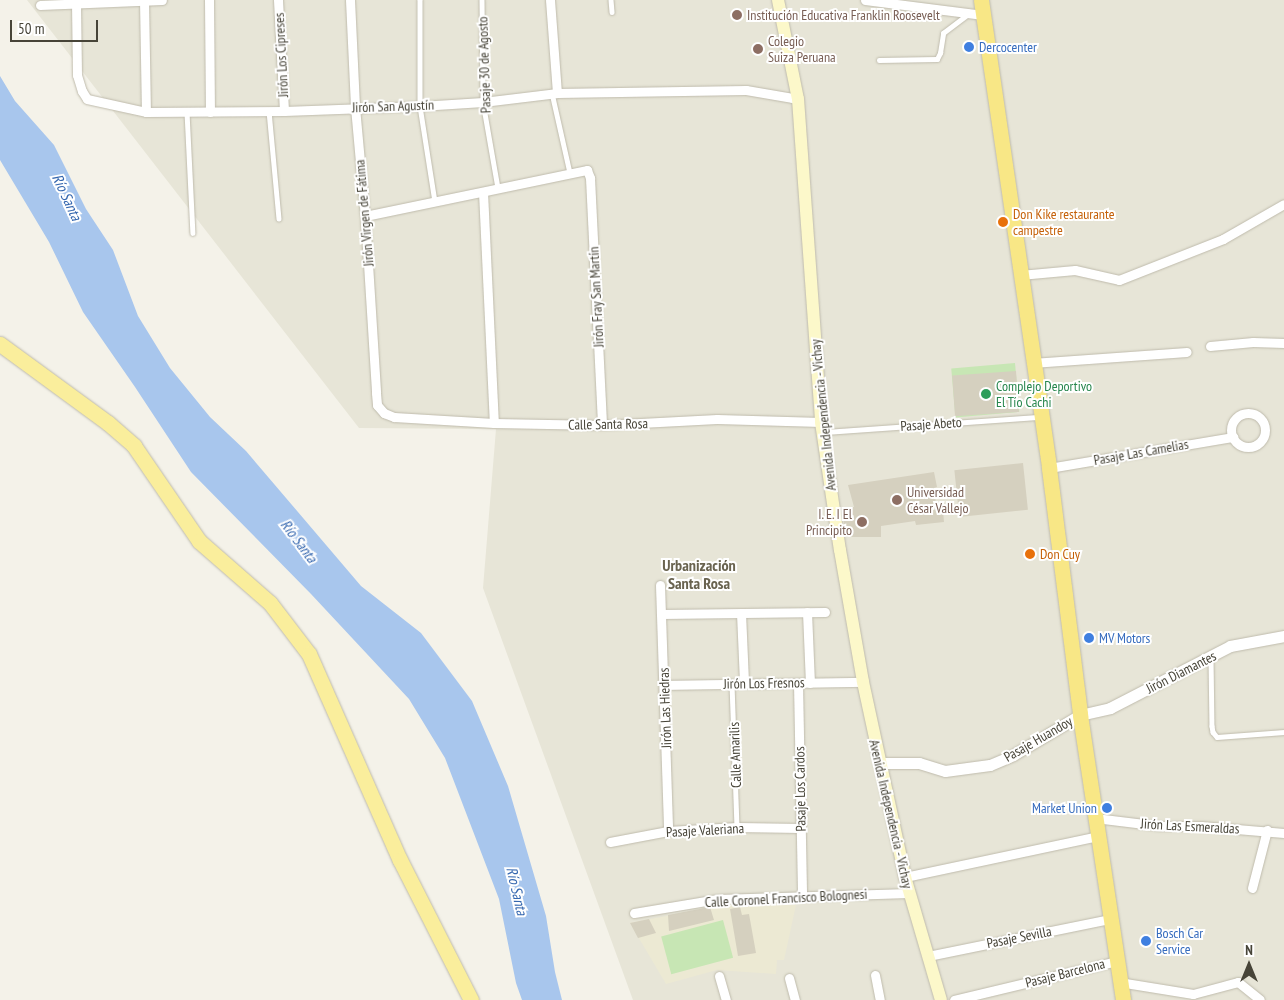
<!DOCTYPE html>
<html>
<head>
<meta charset="utf-8">
<style>
	body { margin:0 }
	#map { position:relative; width:1284px; height:1000px; overflow:hidden; background:#f4f2e9; font-family:"PT Sans Narrow",sans-serif }
	div>[style] { position:absolute }
	[style*='--x'] { left:calc(var(--x)*1px); top:calc(var(--y)*1px); width:calc(var(--w)*1px); rotate:calc(var(--a)*1deg) }
	.residential>* { inset:0; background:#e7e5d7 }
	.education>* { inset:0; background:#ece9d3 }
	.green>* { inset:0; background:#c7e6b4; transform-origin:0 0 }
	.water>* { inset:0; background:#a8c6ed }
	.building>* { inset:0; background:#d5d0bf; transform-origin:0 0 }
	.roads { filter:drop-shadow(0 0 1px #bfbbac) drop-shadow(0 0 1px #bfbbac) }
	.service>* { height:4.5px; margin:-2.25px; padding:0 2.25px; transform-origin:2.25px; border-radius:2.25px; background:#fff }
	.minor>* { height:9px; margin:-4.5px; padding:0 4.5px; transform-origin:4.5px; border-radius:4.5px; background:#fff }
	.minor>.ring { margin:-4.5px; padding:0; box-sizing:content-box; background:none; border:9px solid #fff; border-radius:50% }
	.tertiary>* { height:11px; margin:-5.5px; padding:0 5.5px; transform-origin:5.5px; border-radius:5.5px; background:#fff }
	.secondary>* { height:12px; margin:-6px; padding:0 6px; transform-origin:6px; border-radius:6px; background:#fcf8ca }
	.primary>* { height:15px; margin:-7.5px; padding:0 7.5px; transform-origin:7.5px; border-radius:7.5px; background:#faee9c }
	.trunk>* { height:15px; margin:-7.5px; padding:0 7.5px; transform-origin:7.5px; border-radius:7.5px; background:#f8e786 }
	.dots>* { width:14px; height:14px; translate:-50% -50%; box-sizing:border-box; border:2px solid #fff; border-radius:50% }
	span { translate:-50% -50%; white-space:nowrap; text-align:center; line-height:1.15; -webkit-text-stroke:4px #fff; paint-order:stroke }
	.education-label { font-size:14px; color:#785e54 }
	.left { translate:0 -50%; text-align:left }
	.right { translate:-100% -50%; text-align:right }
	.shop-label { font-size:14px; color:#366cbe }
	.street-label { font-size:14px; color:#474438 }
	.food-label { font-size:14px; color:#c56008 }
	.leisure-label { font-size:14px; color:#27864d }
	.water-label { font-size:15px; color:#3567af; font-style:italic }
	.quarter-label { font-size:16px; color:#69634f; font-weight:700 }
	.north { position:absolute; left:1224px; top:940px; width:50px; height:50px; -webkit-text-stroke:4px #fff; paint-order:stroke; rotate:0deg; font-size:14px; font-weight:700; line-height:20px; text-align:center; color:#474438 }
	.north::after { content:''; display:block; margin:auto; width:18px; height:22px; background:#474438; clip-path:polygon(50% 0,100% 100%,50% 72%,0 100%) }
	.scale { position:absolute; left:10px; top:20px; width:88px; height:22px; box-sizing:border-box; border:2px solid #474438; border-top:0; padding-left:6px; font-size:15px; line-height:18px; white-space:nowrap; color:#474438; -webkit-text-stroke:4px #fff; paint-order:stroke }
</style>
</head>
<body>
<div id="map">
	<div class="residential">
		<i style="clip-path:polygon(27px 0,1284px 0,1284px 1000px,633px 1000px,483px 588px,496px 429px,359px 428px)"></i>
	</div>
	<div class="education">
		<i style="clip-path:polygon(729px 904px,796px 905px,784px 960px,777px 960px,776px 974px,717px 970px,666px 984px,630px 923px)"></i>
	</div>
	<div class="green">
		<i style="left:1015px;top:363px;width:49px;height:64px;rotate:85deg"></i>
		<i style="left:723px;top:920px;width:39px;height:64px;rotate:75deg"></i>
	</div>
	<div class="water">
		<i style="clip-path:polygon(0 76px,15px 101px,54px 145px,86px 209px,113px 250px,138px 316px,170px 368px,210px 417px,246px 451px,361px 586px,421px 633px,472px 701px,508px 786px,546px 916px,555px 972px,562px 1000px,522px 1000px,516px 983px,499px 899px,445px 758px,409px 699px,311px 594px,191px 472px,135px 387px,83px 312px,49px 242px,0 160px)"></i>
	</div>
	<div class="building">
		<i style="left:1016px;top:371px;width:41px;height:64px;rotate:86deg"></i>
		<i style="left:1023px;top:463px;width:47px;height:69px;rotate:84deg"></i>
		<i style="clip-path:polygon(934px 472px,937px 487px,934px 488px,937px 512px,943px 511px,944px 522px,916px 525px,915px 521px,881px 526px,881px 537px,846px 537px,842px 508px,854px 507px,848px 485px)"></i>
		<i style="clip-path:polygon(710px 907px,714px 920px,669px 931px,668px 915px)"></i>
		<i style="clip-path:polygon(740px 907px,742px 915px,749px 914px,756px 953px,738px 956px,730px 909px)"></i>
		<i style="clip-path:polygon(649px 919px,656px 933px,638px 938px,630px 923px)"></i>
	</div>
	<div class="roads">
		<div class="service">
			<i style="--x:420;--y:0;--w:106;--a:90"></i>
			<i style="--x:420;--y:106;--w:97;--a:81.1"></i>
			<i style="--x:482;--y:0;--w:102;--a:89.4"></i>
			<i style="--x:483;--y:102;--w:87;--a:80.1"></i>
			<i style="--x:611;--y:0;--w:12;--a:85"></i>
			<i style="--x:879;--y:60;--w:58;--a:-1"></i>
			<i style="--x:937;--y:59;--w:7;--a:-63"></i>
			<i style="--x:940;--y:53;--w:20;--a:-81"></i>
			<i style="--x:943;--y:33;--w:31;--a:-37"></i>
			<i style="--x:552;--y:93;--w:82;--a:77.3"></i>
			<i style="--x:269;--y:111;--w:108;--a:84.7"></i>
			<i style="--x:187;--y:112;--w:121;--a:87.2"></i>
			<i style="--x:824;--y:432;--w:215;--a:-4"></i>
			<i style="--x:1211;--y:657;--w:69;--a:89.2"></i>
			<i style="--x:1212;--y:726;--w:6;--a:81"></i>
			<i style="--x:1213;--y:732;--w:6;--a:51"></i>
			<i style="--x:1217;--y:737;--w:67;--a:-4.3"></i>
			<i style="--x:732;--y:684;--w:143;--a:88"></i>
		</div>
		<div class="minor">
			<i style="--x:144;--y:0;--w:112;--a:89"></i>
			<i style="--x:209;--y:0;--w:112;--a:89.5"></i>
			<i style="--x:278;--y:0;--w:111;--a:86.9"></i>
			<i style="--x:350;--y:0;--w:107;--a:87.3"></i>
			<i style="--x:355;--y:107;--w:109;--a:84.8"></i>
			<i style="--x:365;--y:216;--w:177;--a:86.4"></i>
			<i style="--x:376;--y:393;--w:12;--a:85"></i>
			<i style="--x:377;--y:405;--w:11;--a:49"></i>
			<i style="--x:384;--y:413;--w:11;--a:22"></i>
			<i style="--x:394;--y:417;--w:100;--a:3.4"></i>
			<i style="--x:494;--y:423;--w:108;--a:1.1"></i>
			<i style="--x:602;--y:425;--w:115;--a:-3"></i>
			<i style="--x:717;--y:419;--w:104;--a:1.7"></i>
			<i style="--x:550;--y:0;--w:93;--a:85.7"></i>
			<i style="--x:865;--y:0;--w:119;--a:7.2"></i>
			<i style="--x:76;--y:3;--w:72;--a:89.2"></i>
			<i style="--x:77;--y:75;--w:17;--a:73"></i>
			<i style="--x:82;--y:91;--w:9;--a:58"></i>
			<i style="--x:87;--y:99;--w:60;--a:12.4"></i>
			<i style="--x:146;--y:112;--w:138;--a:-0.4"></i>
			<i style="--x:284;--y:111;--w:136;--a:-2.1"></i>
			<i style="--x:420;--y:106;--w:63;--a:-3.6"></i>
			<i style="--x:483;--y:102;--w:75;--a:-6.9"></i>
			<i style="--x:557;--y:93;--w:189;--a:-0.9"></i>
			<i style="--x:746;--y:90;--w:53;--a:9.8"></i>
			<i style="--x:40;--y:5;--w:122;--a:-2.3"></i>
			<i style="--x:483;--y:192;--w:231;--a:87.3"></i>
			<i style="--x:365;--y:216;--w:227;--a:-11.7"></i>
			<i style="--x:587;--y:170;--w:9;--a:69"></i>
			<i style="--x:590;--y:178;--w:247;--a:87.2"></i>
			<i style="--x:1020;--y:275;--w:55;--a:-5.2"></i>
			<i style="--x:1075;--y:270;--w:45;--a:12.8"></i>
			<i style="--x:1119;--y:280;--w:112;--a:-21.5"></i>
			<i style="--x:1223;--y:239;--w:70;--a:-29.8"></i>
			<i style="--x:1210;--y:346;--w:43;--a:-5.3"></i>
			<i style="--x:1253;--y:342;--w:31;--a:2"></i>
			<i style="--x:1032;--y:363;--w:155;--a:-4.1"></i>
			<i class="ring" style="left:1231px;top:413px;width:25px;height:25px"></i>
			<i style="--x:1049;--y:468;--w:187;--a:-9.6"></i>
			<i style="--x:660;--y:585;--w:246;--a:88.1"></i>
			<i style="--x:807;--y:612;--w:71;--a:87.6"></i>
			<i style="--x:741;--y:613;--w:70;--a:87.5"></i>
			<i style="--x:661;--y:614;--w:164;--a:-0.7"></i>
			<i style="--x:798;--y:683;--w:213;--a:88.9"></i>
			<i style="--x:665;--y:685;--w:198;--a:-0.9"></i>
			<i style="--x:1095;--y:818;--w:66;--a:6.9"></i>
			<i style="--x:1161;--y:826;--w:40;--a:0"></i>
			<i style="--x:1201;--y:826;--w:83;--a:4.8"></i>
			<i style="--x:610;--y:842;--w:59;--a:-10.7"></i>
			<i style="--x:668;--y:831;--w:69;--a:-3.3"></i>
			<i style="--x:737;--y:827;--w:64;--a:0.9"></i>
			<i style="--x:905;--y:877;--w:197;--a:-12"></i>
			<i style="--x:1252;--y:888;--w:60;--a:-75.5"></i>
			<i style="--x:634;--y:913;--w:85;--a:-9.5"></i>
			<i style="--x:718;--y:899;--w:191;--a:-1.8"></i>
			<i style="--x:928;--y:956;--w:186;--a:-11.5"></i>
			<i style="--x:875;--y:975;--w:25;--a:79"></i>
			<i style="--x:719;--y:976;--w:25;--a:74"></i>
			<i style="--x:789;--y:978;--w:23;--a:75"></i>
			<i style="--x:1119;--y:982;--w:75;--a:9.2"></i>
			<i style="--x:1193;--y:994;--w:47;--a:-14.9"></i>
			<i style="--x:1238;--y:982;--w:28;--a:39"></i>
			<i style="--x:954;--y:1000;--w:168;--a:-13.5"></i>
		</div>
		<div class="tertiary">
			<i style="--x:879;--y:763;--w:40;--a:0"></i>
			<i style="--x:919;--y:763;--w:27;--a:17"></i>
			<i style="--x:945;--y:771;--w:45;--a:-7.6"></i>
			<i style="--x:990;--y:765;--w:25;--a:-23"></i>
			<i style="--x:1013;--y:755;--w:78;--a:-30.8"></i>
			<i style="--x:1080;--y:715;--w:31;--a:-13"></i>
			<i style="--x:1110;--y:708;--w:135;--a:-27.3"></i>
			<i style="--x:1230;--y:646;--w:55;--a:-10.5"></i>
		</div>
		<div class="secondary">
			<i style="--x:778;--y:0;--w:101;--a:78.6"></i>
			<i style="--x:798;--y:99;--w:324;--a:85.9"></i>
			<i style="--x:821;--y:422;--w:129;--a:81.6"></i>
			<i style="--x:840;--y:550;--w:134;--a:80.1"></i>
			<i style="--x:863;--y:682;--w:199;--a:77.8"></i>
			<i style="--x:905;--y:877;--w:128;--a:73.7"></i>
		</div>
		<div class="primary">
			<i style="--x:0;--y:344;--w:134;--a:36.2"></i>
			<i style="--x:108;--y:423;--w:35;--a:41"></i>
			<i style="--x:134;--y:446;--w:115;--a:55.6"></i>
			<i style="--x:199;--y:541;--w:94;--a:41.1"></i>
			<i style="--x:270;--y:603;--w:64;--a:52.6"></i>
			<i style="--x:309;--y:654;--w:225;--a:66.2"></i>
			<i style="--x:400;--y:860;--w:157;--a:63.1"></i>
		</div>
		<div class="trunk">
			<i style="--x:981;--y:0;--w:473;--a:81.7"></i>
			<i style="--x:1049;--y:468;--w:249;--a:82.8"></i>
			<i style="--x:1080;--y:715;--w:288;--a:81.4"></i>
		</div>
	</div>
	<div class="dots">
		<i style="left:737px;top:15px;background:#8d6e63"></i>
		<i style="left:969px;top:47px;background:#3f7fe0"></i>
		<i style="left:758px;top:49px;background:#8d6e63"></i>
		<i style="left:1003px;top:222px;background:#e8710a"></i>
		<i style="left:986px;top:394px;background:#2e9e5b"></i>
		<i style="left:897px;top:500px;background:#8d6e63"></i>
		<i style="left:862px;top:522px;background:#8d6e63"></i>
		<i style="left:1030px;top:554px;background:#e8710a"></i>
		<i style="left:1089px;top:638px;background:#3f7fe0"></i>
		<i style="left:1107px;top:808px;background:#3f7fe0"></i>
		<i style="left:1146px;top:941px;background:#3f7fe0"></i>
	</div>
	<div class="education-label">
		<span class="left" style="left:747px;top:15px">Institución Educativa Franklin Roosevelt</span>
		<span class="left" style="left:768px;top:49px">Colegio<br>Suiza Peruana</span>
		<span class="left" style="left:907px;top:500px">Universidad<br>César Vallejo</span>
		<span class="right" style="left:852px;top:522px">I. E. I El<br>Principito</span>
	</div>
	<div class="shop-label">
		<span class="left" style="left:979px;top:47px">Dercocenter</span>
		<span class="left" style="left:1099px;top:638px">MV Motors</span>
		<span class="right" style="left:1097px;top:808px">Market Union</span>
		<span class="left" style="left:1156px;top:941px">Bosch Car<br>Service</span>
	</div>
	<div class="street-label">
		<span style="left:281px;top:55px;rotate:-93deg">Jirón Los Cipreses</span>
		<span style="left:484px;top:65px;rotate:-92deg">Pasaje 30 de Agosto</span>
		<span style="left:393px;top:106px;rotate:-2deg">Jirón San Agustín</span>
		<span style="left:364px;top:213px;rotate:-95deg">Jirón Virgen de Fátima</span>
		<span style="left:596px;top:297px;rotate:-93deg">Jirón Fray San Martín</span>
		<span style="left:823px;top:415px;rotate:-96deg">Avenida Independencia - Vichay</span>
		<span style="left:608px;top:424px;rotate:-1deg">Calle Santa Rosa</span>
		<span style="left:931px;top:424px;rotate:-4deg">Pasaje Abeto</span>
		<span style="left:1141px;top:452px;rotate:-10deg">Pasaje Las Camelias</span>
		<span style="left:1181px;top:672px;rotate:-27deg">Jirón Diamantes</span>
		<span style="left:764px;top:683px;rotate:-1deg">Jirón Los Fresnos</span>
		<span style="left:665px;top:708px;rotate:-92deg">Jirón Las Hiedras</span>
		<span style="left:1038px;top:739px;rotate:-30deg">Pasaje Huandoy</span>
		<span style="left:735px;top:755px;rotate:-92deg">Calle Amarilis</span>
		<span style="left:800px;top:789px;rotate:-91deg">Pasaje Los Cardos</span>
		<span style="left:891px;top:814px;rotate:77deg">Avenida Independencia - Vichay</span>
		<span style="left:1190px;top:826px;rotate:3deg">Jirón Las Esmeraldas</span>
		<span style="left:705px;top:830px;rotate:-3deg">Pasaje Valeriana</span>
		<span style="left:786px;top:898px;rotate:-3deg">Calle Coronel Francisco Bolognesi</span>
		<span style="left:1019px;top:937px;rotate:-11deg">Pasaje Sevilla</span>
		<span style="left:1065px;top:973px;rotate:-14deg">Pasaje Barcelona</span>
	</div>
	<div class="food-label">
		<span class="left" style="left:1013px;top:222px">Don Kike restaurante<br>campestre</span>
		<span class="left" style="left:1040px;top:554px">Don Cuy</span>
	</div>
	<div class="leisure-label">
		<span class="left" style="left:996px;top:394px">Complejo Deportivo<br>El Tío Cachi</span>
	</div>
	<div class="water-label">
		<span style="left:67px;top:197px;rotate:65deg">Río Santa</span>
		<span style="left:299px;top:541px;rotate:53deg">Río Santa</span>
		<span style="left:517px;top:891px;rotate:77deg">Río Santa</span>
	</div>
	<div class="quarter-label">
		<span style="left:699px;top:574px">Urbanización<br>Santa Rosa</span>
	</div>
	<div class="north">N</div>
	<div class="scale">50 m</div>
</div>
</body>
</html>
